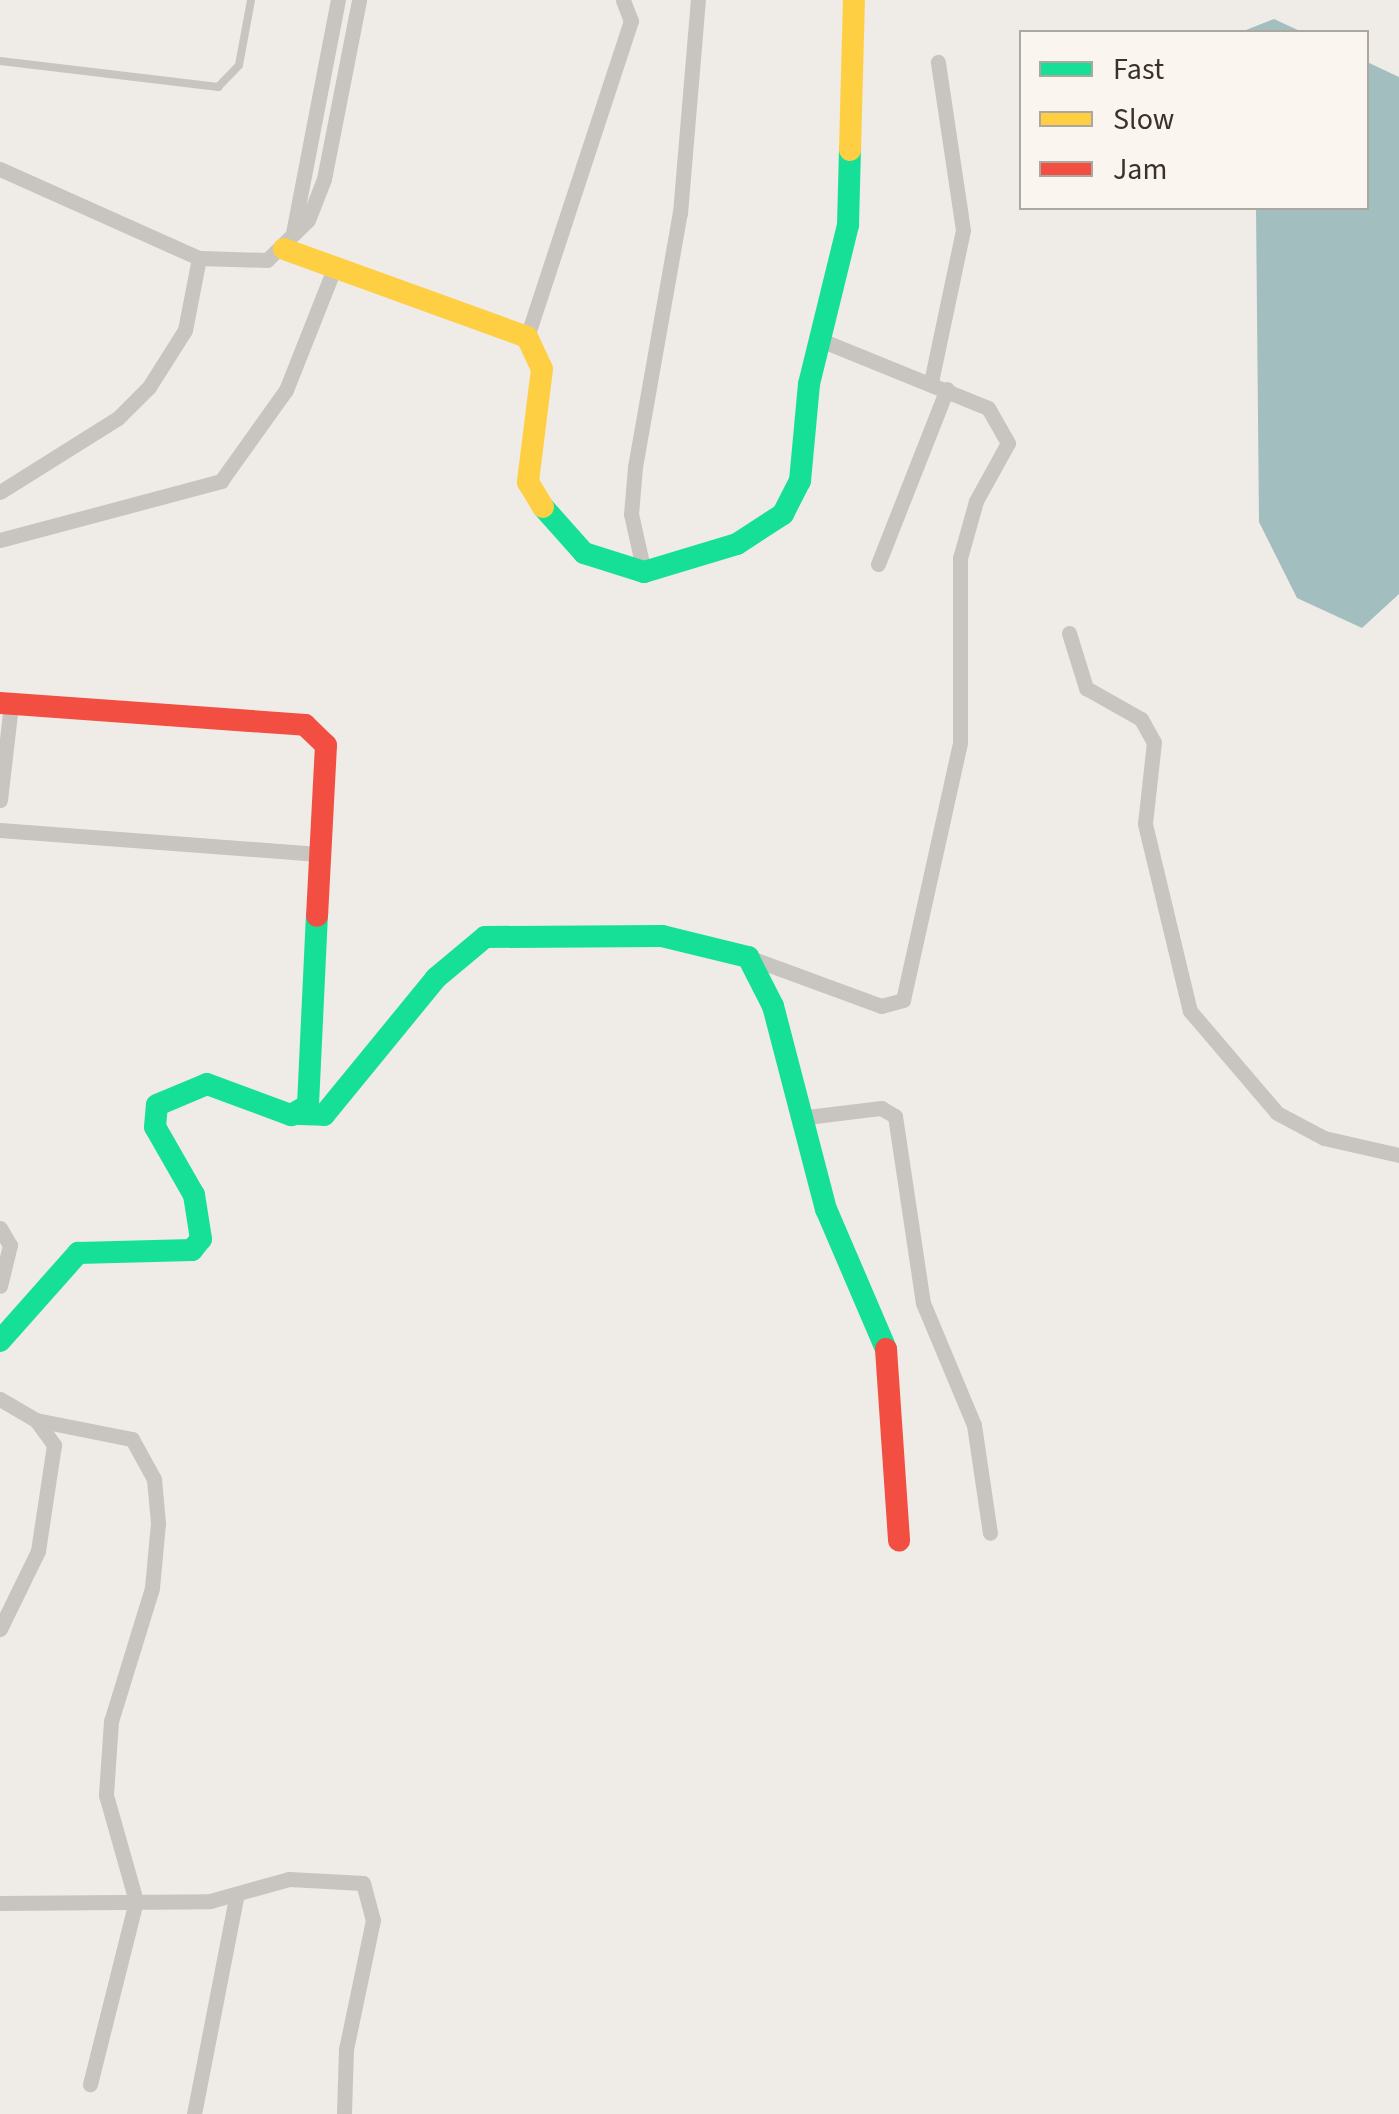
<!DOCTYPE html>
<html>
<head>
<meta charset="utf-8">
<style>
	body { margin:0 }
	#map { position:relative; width:1399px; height:2114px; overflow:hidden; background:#efebe6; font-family:"Source Sans 3",sans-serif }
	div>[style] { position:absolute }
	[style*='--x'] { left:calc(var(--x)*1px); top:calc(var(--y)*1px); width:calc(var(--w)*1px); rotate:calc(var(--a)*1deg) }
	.water>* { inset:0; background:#a3bebf }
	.lane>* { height:8px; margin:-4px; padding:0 4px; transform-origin:4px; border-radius:4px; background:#c8c4bf }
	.street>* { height:15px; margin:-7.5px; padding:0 7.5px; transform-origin:7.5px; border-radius:7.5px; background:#c8c4bf }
	.fast>* { height:22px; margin:-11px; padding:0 11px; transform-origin:11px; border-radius:11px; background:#16e098 }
	.slow>* { height:22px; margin:-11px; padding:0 11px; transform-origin:11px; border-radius:11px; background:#ffcf43 }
	.jam>* { height:22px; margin:-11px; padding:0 11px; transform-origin:11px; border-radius:11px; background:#f24e42 }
	span { translate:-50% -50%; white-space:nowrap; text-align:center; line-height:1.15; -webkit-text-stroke:8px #faf5ef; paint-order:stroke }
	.legend { position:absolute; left:1019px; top:30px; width:350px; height:180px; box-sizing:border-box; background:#faf5ef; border:2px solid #ada7a1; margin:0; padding:12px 18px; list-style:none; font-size:30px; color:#3a312c }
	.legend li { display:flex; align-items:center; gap:20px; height:50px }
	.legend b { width:50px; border:2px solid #ada7a1 }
</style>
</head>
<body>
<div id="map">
	<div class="water">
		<i style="clip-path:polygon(1274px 19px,1302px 32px,1241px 32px)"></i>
		<i style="clip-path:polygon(1367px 62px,1399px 77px,1399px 594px,1362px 628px,1297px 598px,1259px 522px,1256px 208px,1366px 208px)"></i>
	</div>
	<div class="lane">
		<i style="--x:0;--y:61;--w:220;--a:6.8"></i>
		<i style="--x:218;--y:87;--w:30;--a:-46"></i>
		<i style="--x:239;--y:65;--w:66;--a:-79.5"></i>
	</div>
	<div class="street">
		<i style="--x:0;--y:169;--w:218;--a:24.1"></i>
		<i style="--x:199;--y:258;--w:68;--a:1.7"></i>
		<i style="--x:267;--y:260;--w:57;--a:-44.3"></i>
		<i style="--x:308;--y:220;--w:44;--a:-68.7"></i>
		<i style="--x:324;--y:179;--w:182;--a:-78.9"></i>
		<i style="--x:293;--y:233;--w:237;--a:-79.1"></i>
		<i style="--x:527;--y:337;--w:333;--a:-71.8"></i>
		<i style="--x:631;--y:21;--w:22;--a:-111"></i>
		<i style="--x:931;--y:382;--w:155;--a:-78.1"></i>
		<i style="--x:963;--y:230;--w:170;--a:-98.5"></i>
		<i style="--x:0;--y:492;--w:139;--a:-32.1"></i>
		<i style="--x:118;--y:418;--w:44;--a:-45"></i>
		<i style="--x:149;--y:387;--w:67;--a:-57.7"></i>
		<i style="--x:185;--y:330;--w:73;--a:-79"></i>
		<i style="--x:0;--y:540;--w:229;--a:-14.9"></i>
		<i style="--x:221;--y:481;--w:112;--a:-54.5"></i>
		<i style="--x:286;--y:390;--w:128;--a:-68.4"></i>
		<i style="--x:878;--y:564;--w:188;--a:-68.5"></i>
		<i style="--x:644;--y:572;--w:59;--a:-102.6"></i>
		<i style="--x:631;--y:514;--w:47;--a:-85.1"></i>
		<i style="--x:635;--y:467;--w:258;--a:-80"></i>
		<i style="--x:680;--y:213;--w:214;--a:-85.2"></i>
		<i style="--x:1069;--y:633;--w:58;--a:72.8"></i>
		<i style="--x:1086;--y:688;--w:63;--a:29.4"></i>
		<i style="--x:1141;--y:719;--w:26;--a:61"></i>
		<i style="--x:1154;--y:742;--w:82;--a:96.3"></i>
		<i style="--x:1145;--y:824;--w:192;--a:76.5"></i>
		<i style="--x:1190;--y:1011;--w:134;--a:49.5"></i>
		<i style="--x:1277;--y:1113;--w:53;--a:28"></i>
		<i style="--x:1324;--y:1138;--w:77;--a:12.8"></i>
		<i style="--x:0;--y:800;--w:96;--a:-83.4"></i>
		<i style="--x:0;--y:830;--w:319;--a:4.3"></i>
		<i style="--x:748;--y:957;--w:142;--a:20.2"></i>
		<i style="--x:881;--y:1006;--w:23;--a:-15"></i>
		<i style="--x:903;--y:1000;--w:264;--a:-77.5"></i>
		<i style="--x:960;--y:742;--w:184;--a:-90"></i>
		<i style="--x:960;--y:558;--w:59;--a:-74.3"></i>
		<i style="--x:976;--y:501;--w:66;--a:-61.1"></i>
		<i style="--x:1008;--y:443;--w:40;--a:-119.7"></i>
		<i style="--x:988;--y:408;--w:178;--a:-157.9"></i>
		<i style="--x:799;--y:1118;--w:83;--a:-7"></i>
		<i style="--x:881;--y:1108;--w:16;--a:30"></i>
		<i style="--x:895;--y:1116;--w:189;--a:81.5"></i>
		<i style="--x:923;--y:1303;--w:132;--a:67.3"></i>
		<i style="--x:974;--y:1425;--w:109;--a:81.6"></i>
		<i style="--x:0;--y:1228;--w:20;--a:60"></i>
		<i style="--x:10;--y:1245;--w:42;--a:103.7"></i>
		<i style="--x:0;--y:1399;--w:42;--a:30.3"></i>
		<i style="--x:36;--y:1420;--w:31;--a:54"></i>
		<i style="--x:54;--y:1445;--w:107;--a:98.6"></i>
		<i style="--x:38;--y:1551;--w:87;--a:116"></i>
		<i style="--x:36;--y:1420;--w:98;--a:11.2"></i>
		<i style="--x:132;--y:1439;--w:46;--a:61.2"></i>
		<i style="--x:154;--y:1479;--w:44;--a:84.8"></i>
		<i style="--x:158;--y:1523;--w:65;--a:95.3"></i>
		<i style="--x:152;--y:1588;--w:139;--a:107.1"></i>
		<i style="--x:111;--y:1721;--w:74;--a:93.9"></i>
		<i style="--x:106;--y:1795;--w:110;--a:74.2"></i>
		<i style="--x:136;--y:1901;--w:189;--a:104.1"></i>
		<i style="--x:0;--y:1903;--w:210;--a:-0.5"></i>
		<i style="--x:210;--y:1901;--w:82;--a:-15.6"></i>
		<i style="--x:289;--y:1879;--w:74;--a:3.1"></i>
		<i style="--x:363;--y:1883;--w:38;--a:75"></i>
		<i style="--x:373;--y:1920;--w:132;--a:101.8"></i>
		<i style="--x:346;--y:2049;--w:65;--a:91.8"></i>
		<i style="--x:194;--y:2114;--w:220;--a:-79"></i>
	</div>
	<div class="fast">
		<i style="--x:543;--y:507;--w:62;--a:48.3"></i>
		<i style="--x:584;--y:553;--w:63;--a:17.6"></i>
		<i style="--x:644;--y:572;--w:97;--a:-16.8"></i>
		<i style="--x:737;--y:544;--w:55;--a:-33.1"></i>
		<i style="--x:783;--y:514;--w:37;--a:-63"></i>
		<i style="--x:800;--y:481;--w:97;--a:-84.7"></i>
		<i style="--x:809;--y:384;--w:164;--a:-76.2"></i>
		<i style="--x:848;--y:225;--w:75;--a:-88.5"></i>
		<i style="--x:299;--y:1114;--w:25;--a:2"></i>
		<i style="--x:324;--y:1115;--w:177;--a:-50.7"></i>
		<i style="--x:436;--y:978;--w:64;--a:-39.9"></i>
		<i style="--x:485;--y:937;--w:177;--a:-0.3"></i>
		<i style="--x:662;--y:936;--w:89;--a:13.7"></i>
		<i style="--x:748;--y:957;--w:55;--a:63"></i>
		<i style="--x:773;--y:1006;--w:210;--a:75.4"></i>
		<i style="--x:826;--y:1209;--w:152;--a:66.8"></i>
		<i style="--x:0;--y:1341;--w:118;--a:-48.4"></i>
		<i style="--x:78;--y:1253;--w:114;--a:-1.5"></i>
		<i style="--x:192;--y:1250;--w:14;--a:-51"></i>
		<i style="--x:201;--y:1239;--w:45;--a:-99"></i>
		<i style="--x:194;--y:1195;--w:78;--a:-119.8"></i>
		<i style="--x:155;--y:1127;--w:22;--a:-85"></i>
		<i style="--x:157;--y:1105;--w:54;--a:-22.8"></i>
		<i style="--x:207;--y:1084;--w:90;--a:20.3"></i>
		<i style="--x:291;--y:1115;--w:20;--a:-30"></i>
		<i style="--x:308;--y:1105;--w:189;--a:-87.3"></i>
	</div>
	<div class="slow">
		<i style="--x:850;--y:150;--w:150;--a:-88.5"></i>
		<i style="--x:284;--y:249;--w:258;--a:19.9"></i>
		<i style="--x:527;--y:337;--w:35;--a:65"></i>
		<i style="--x:542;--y:369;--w:114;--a:97.1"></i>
		<i style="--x:528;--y:482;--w:29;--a:59"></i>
	</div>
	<div class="jam">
		<i style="--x:0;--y:703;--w:306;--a:4.1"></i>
		<i style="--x:305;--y:725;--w:29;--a:44"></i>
		<i style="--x:326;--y:745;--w:171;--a:93"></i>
		<i style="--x:886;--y:1349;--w:192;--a:86.1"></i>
	</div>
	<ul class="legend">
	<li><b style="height:12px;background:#16e098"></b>Fast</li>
	<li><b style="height:12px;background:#ffcf43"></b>Slow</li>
	<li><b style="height:12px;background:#f24e42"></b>Jam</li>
	</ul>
</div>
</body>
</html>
